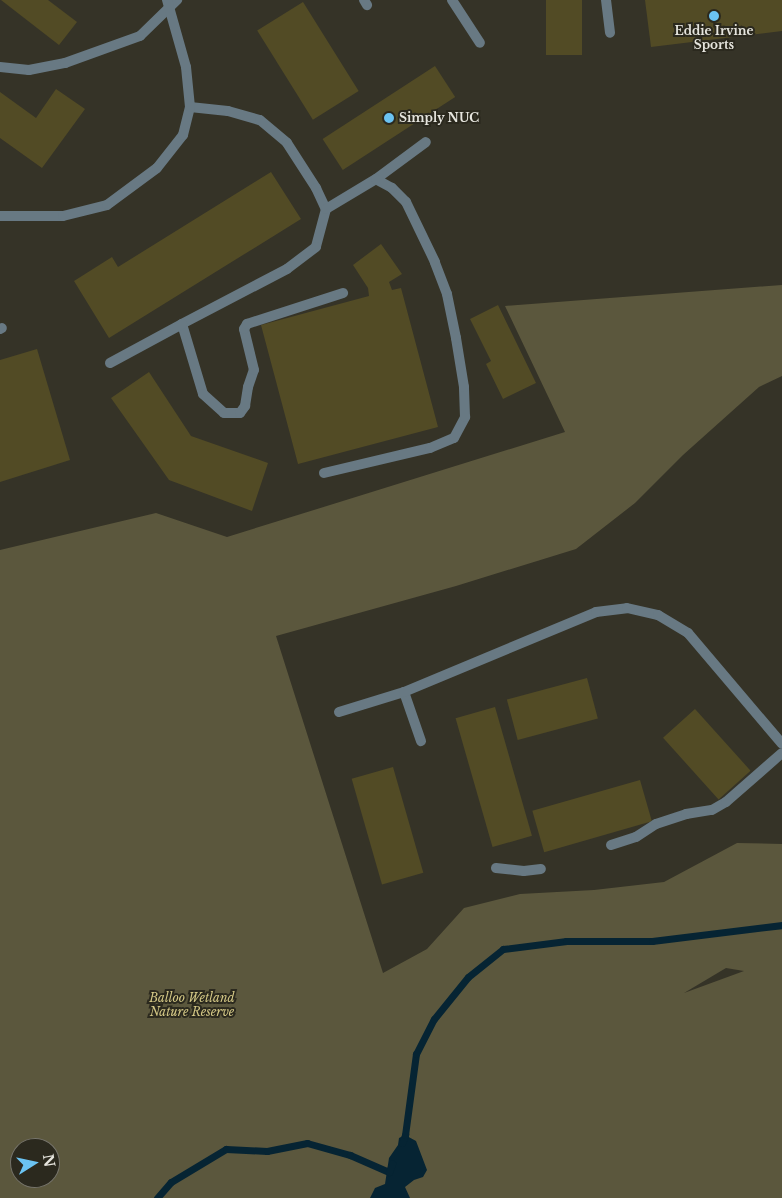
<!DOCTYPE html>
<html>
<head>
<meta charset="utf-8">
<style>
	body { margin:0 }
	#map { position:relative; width:782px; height:1198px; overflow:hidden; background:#353327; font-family:"Libre Baskerville",serif }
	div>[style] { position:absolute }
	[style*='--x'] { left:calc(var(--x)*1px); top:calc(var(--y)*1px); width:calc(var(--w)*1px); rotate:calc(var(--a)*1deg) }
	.green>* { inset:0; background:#5b573d }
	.water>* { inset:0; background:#062433 }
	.stream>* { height:7px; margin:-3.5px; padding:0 3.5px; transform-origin:3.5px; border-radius:3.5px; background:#062433 }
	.building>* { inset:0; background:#524b25; transform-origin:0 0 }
	.service>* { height:10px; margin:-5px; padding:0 5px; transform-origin:5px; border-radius:5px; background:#687983 }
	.minor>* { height:10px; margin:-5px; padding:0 5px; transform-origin:5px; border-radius:5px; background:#687983 }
	.dots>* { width:14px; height:14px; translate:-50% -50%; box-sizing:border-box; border:2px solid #2b291e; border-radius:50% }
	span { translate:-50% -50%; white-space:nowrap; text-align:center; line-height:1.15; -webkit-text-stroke:4px #2b291e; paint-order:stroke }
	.poi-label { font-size:12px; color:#e6e5de; font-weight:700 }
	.left { translate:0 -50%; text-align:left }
	.park-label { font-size:12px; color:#d4c886; font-style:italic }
	.north { position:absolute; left:10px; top:1138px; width:50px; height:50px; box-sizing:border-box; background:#2b291e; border:1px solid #76746b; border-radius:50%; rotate:80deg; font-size:14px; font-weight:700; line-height:20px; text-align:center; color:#e6e5de }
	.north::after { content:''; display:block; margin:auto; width:18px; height:22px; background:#6bc3f2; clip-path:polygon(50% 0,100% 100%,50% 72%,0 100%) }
</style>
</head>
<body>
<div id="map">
	<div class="green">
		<i style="clip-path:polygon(evenodd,782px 285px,782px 376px,759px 387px,683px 455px,635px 503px,576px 549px,456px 586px,276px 636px,383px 973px,427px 949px,464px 908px,520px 894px,594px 890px,664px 882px,737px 843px,782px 844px,782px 1198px,0 1198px,0 550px,156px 513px,227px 537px,565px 432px,505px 306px,782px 285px,726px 968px,744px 971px,684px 993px,726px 968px,782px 285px,20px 1148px,50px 1148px,50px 1178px,20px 1178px,20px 1148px)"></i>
	</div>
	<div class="water">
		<i style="clip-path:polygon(405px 1135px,416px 1141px,427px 1170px,423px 1177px,414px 1180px,405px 1187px,410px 1198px,370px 1198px,375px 1188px,385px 1184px,389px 1158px,398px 1145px,399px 1138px)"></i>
	</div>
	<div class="stream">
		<i style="--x:402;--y:1143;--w:9;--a:-69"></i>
		<i style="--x:405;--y:1135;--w:82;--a:-82.3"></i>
		<i style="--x:416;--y:1054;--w:39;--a:-63"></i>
		<i style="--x:434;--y:1019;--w:54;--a:-51"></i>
		<i style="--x:468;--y:977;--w:45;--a:-38.7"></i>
		<i style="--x:503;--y:949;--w:64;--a:-7.2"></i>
		<i style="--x:566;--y:941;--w:86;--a:0"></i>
		<i style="--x:652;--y:941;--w:131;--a:-7"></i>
		<i style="--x:157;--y:1198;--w:21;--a:-49"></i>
		<i style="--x:171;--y:1182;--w:64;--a:-31"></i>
		<i style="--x:226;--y:1149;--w:41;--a:2.8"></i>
		<i style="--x:267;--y:1151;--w:41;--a:-11.3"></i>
		<i style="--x:307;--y:1143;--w:45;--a:15.6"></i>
		<i style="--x:350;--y:1155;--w:43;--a:23.6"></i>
		<i style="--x:389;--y:1172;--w:9;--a:-69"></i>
	</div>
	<div class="building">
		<i style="clip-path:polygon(1px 0,48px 0,77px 22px,59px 45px)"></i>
		<i style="left:546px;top:0;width:36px;height:55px"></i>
		<i style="clip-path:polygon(645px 0,782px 0,782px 31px,651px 47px)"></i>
		<i style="left:303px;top:2px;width:105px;height:54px;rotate:58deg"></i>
		<i style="left:435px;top:66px;width:37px;height:134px;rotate:57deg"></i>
		<i style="clip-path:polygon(56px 89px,85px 109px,42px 168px,0 138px,0 92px,36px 118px)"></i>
		<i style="clip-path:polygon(271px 172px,301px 219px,109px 338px,74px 281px,112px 257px,118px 267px)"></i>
		<i style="clip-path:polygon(381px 244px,402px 274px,389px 282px,392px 290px,401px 288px,438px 427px,298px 464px,261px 325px,369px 296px,368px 288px,353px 265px)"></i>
		<i style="clip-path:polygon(498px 305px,536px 383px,503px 399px,486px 364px,491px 361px,470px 319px)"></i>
		<i style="clip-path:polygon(37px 349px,70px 460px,0 482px,0 360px)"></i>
		<i style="clip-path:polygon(149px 372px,191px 436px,268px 463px,252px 511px,169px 480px,111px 398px)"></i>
		<i style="left:587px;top:678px;width:42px;height:83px;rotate:75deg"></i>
		<i style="left:495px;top:707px;width:134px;height:41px;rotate:74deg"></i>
		<i style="left:695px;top:709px;width:83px;height:43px;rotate:48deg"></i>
		<i style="left:393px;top:767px;width:110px;height:43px;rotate:74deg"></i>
		<i style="left:640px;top:780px;width:43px;height:112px;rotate:74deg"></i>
	</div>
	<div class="service">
		<i style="--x:364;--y:0;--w:6;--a:59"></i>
		<i style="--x:452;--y:0;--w:51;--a:56.9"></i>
		<i style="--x:606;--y:0;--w:33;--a:83"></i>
		<i style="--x:190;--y:107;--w:38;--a:6"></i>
		<i style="--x:228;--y:111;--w:33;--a:16"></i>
		<i style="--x:260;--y:120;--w:35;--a:40"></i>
		<i style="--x:287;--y:143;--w:54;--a:57.2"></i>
		<i style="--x:316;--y:188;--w:23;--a:65"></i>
		<i style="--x:326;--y:209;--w:39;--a:105"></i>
		<i style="--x:316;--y:247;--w:36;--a:143"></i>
		<i style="--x:287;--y:269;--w:119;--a:152.4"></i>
		<i style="--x:182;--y:324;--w:73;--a:73.3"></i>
		<i style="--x:203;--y:394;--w:28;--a:42"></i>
		<i style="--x:224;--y:413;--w:16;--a:0"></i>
		<i style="--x:240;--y:413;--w:9;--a:-54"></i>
		<i style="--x:245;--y:406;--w:19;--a:-81"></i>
		<i style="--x:248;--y:387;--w:18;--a:-71"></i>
		<i style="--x:254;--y:370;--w:42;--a:-103.7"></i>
		<i style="--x:244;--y:329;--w:6;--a:-59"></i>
		<i style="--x:247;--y:324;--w:101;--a:-17.9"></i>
		<i style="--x:326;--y:209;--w:58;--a:-31"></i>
		<i style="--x:376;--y:179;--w:62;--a:-36.5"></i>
		<i style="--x:0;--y:329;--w:2;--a:-27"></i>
		<i style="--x:110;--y:363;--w:82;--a:-28.4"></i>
		<i style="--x:324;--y:473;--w:109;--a:-13.3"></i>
		<i style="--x:430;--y:448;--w:26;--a:-23"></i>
		<i style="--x:454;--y:438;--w:24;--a:-62"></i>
		<i style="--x:465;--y:417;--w:30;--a:-92"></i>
		<i style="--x:464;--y:387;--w:50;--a:-99.3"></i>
		<i style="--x:456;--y:338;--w:45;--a:-101.6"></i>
		<i style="--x:447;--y:294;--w:34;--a:-111"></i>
		<i style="--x:435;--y:262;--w:67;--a:-115.8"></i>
		<i style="--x:406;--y:202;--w:20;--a:-135"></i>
		<i style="--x:392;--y:188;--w:18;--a:-151"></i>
		<i style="--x:404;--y:692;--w:52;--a:70.9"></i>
		<i style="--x:611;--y:845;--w:26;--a:-18"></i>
		<i style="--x:636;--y:837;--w:24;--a:-33"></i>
		<i style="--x:656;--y:824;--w:32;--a:-18"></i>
		<i style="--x:686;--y:814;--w:26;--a:-9"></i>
		<i style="--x:712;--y:810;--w:16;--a:-30"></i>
		<i style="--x:726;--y:802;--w:74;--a:-41.2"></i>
		<i style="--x:496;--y:868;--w:28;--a:6"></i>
		<i style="--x:524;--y:871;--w:17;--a:-7"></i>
	</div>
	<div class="minor">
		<i style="--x:0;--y:67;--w:29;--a:6"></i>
		<i style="--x:29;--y:70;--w:37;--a:-11"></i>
		<i style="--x:65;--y:63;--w:80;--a:-19.8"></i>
		<i style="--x:140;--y:36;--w:52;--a:-44.2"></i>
		<i style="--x:0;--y:216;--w:63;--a:0"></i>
		<i style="--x:63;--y:216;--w:45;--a:-14"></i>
		<i style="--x:107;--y:205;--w:62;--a:-36.5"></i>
		<i style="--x:157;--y:168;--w:42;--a:-51.8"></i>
		<i style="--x:183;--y:135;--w:29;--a:-76"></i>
		<i style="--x:190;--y:107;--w:40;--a:-95.7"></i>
		<i style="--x:186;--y:67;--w:70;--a:-105.8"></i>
		<i style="--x:339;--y:712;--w:68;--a:-17.1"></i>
		<i style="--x:404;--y:692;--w:208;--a:-22.6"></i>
		<i style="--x:596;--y:612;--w:31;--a:-7"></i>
		<i style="--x:627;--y:608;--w:32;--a:13"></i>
		<i style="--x:658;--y:615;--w:35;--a:31"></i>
		<i style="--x:688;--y:633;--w:145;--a:49.7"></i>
	</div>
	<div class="dots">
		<i style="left:714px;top:16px;background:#6bc3f2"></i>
		<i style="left:389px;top:118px;background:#6bc3f2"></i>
	</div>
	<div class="poi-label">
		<span style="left:714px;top:38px">Eddie Irvine<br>Sports</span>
		<span class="left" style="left:399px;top:118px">Simply NUC</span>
	</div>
	<div class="park-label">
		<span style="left:192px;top:1005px">Balloo Wetland<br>Nature Reserve</span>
	</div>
	<div class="north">N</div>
</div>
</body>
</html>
